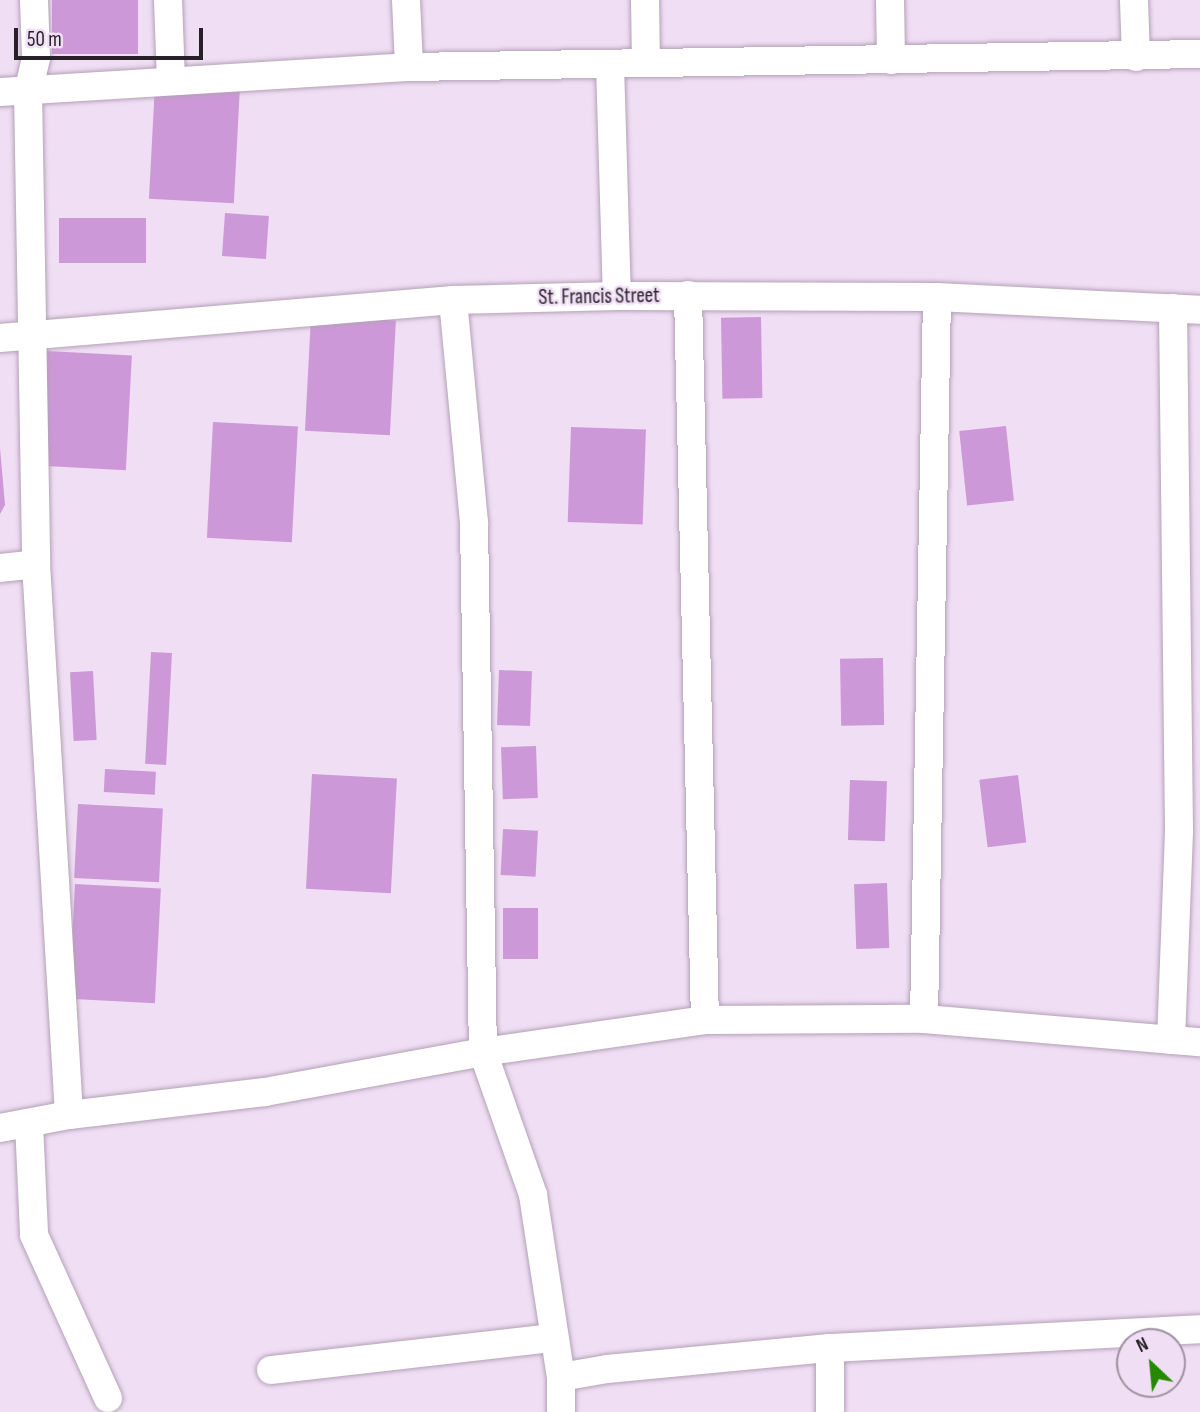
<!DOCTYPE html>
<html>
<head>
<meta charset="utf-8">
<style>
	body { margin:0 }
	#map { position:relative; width:1200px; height:1412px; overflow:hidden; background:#f0def4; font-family:"Sofia Sans Condensed",sans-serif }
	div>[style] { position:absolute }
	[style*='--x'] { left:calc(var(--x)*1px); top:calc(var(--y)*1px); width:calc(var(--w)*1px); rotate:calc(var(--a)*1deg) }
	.building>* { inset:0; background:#cd98d8; transform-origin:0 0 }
	.roads { filter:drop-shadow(0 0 2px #b3a1b7) drop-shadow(0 0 2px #b3a1b7) }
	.street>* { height:28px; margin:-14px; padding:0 14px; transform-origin:14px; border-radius:14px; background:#fff }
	span { translate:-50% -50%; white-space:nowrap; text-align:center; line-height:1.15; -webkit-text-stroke:5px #f0def4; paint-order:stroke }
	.street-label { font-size:21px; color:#272028 }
	.north { position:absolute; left:1116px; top:1328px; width:70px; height:70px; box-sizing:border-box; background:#f0def4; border:2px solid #a092a2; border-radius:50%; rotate:334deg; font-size:19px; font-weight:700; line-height:28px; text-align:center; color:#272028 }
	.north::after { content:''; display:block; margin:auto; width:24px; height:32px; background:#258a00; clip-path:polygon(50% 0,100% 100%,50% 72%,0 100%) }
	.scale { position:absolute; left:14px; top:28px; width:189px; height:32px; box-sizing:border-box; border:4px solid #272028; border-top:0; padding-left:9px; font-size:21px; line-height:24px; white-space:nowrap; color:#272028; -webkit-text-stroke:5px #f0def4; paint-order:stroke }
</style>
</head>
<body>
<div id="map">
	<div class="building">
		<i style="left:52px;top:0;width:86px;height:54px"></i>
		<i style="left:155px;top:84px;width:85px;height:115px;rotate:3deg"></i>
		<i style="left:225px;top:213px;width:44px;height:43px;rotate:4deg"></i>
		<i style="left:146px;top:218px;width:45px;height:87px;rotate:90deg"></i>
		<i style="left:311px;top:316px;width:85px;height:115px;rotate:3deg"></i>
		<i style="left:761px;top:317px;width:81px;height:40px;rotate:89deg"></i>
		<i style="left:47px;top:351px;width:85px;height:115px;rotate:3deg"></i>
		<i style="left:213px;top:422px;width:85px;height:116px;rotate:3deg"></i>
		<i style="left:1006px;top:426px;width:75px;height:47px;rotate:84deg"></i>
		<i style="left:571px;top:427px;width:75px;height:95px;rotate:2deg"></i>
		<i style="clip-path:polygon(0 448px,5px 505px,0 514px)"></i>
		<i style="left:151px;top:652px;width:21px;height:112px;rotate:3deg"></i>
		<i style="left:883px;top:658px;width:67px;height:43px;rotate:89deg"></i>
		<i style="left:499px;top:670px;width:33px;height:55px;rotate:2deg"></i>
		<i style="left:93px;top:671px;width:69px;height:23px;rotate:87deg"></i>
		<i style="left:536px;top:746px;width:52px;height:35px;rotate:88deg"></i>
		<i style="left:105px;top:769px;width:51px;height:23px;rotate:3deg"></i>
		<i style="left:312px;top:774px;width:85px;height:115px;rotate:3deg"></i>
		<i style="left:1018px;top:775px;width:68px;height:39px;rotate:83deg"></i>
		<i style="left:850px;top:780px;width:37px;height:60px;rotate:2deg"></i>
		<i style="left:78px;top:804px;width:85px;height:74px;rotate:3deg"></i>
		<i style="left:503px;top:829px;width:35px;height:46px;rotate:3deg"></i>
		<i style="left:887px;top:883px;width:65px;height:33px;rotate:88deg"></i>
		<i style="left:75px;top:884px;width:86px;height:115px;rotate:3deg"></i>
		<i style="left:503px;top:908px;width:35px;height:51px"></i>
	</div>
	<div class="roads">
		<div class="street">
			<i style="--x:34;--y:0;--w:58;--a:88"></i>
			<i style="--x:36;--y:58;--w:35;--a:103"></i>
			<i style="--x:28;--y:92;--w:472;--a:89"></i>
			<i style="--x:36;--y:564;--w:552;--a:86.57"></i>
			<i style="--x:168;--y:0;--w:80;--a:87.9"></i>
			<i style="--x:406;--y:0;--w:67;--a:87.4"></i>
			<i style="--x:645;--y:0;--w:63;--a:89.1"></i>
			<i style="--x:890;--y:0;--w:60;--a:89"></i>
			<i style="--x:1134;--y:0;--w:57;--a:88"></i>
			<i style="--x:610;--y:64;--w:232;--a:88.3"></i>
			<i style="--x:0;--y:92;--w:410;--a:-3.5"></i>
			<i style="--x:409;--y:67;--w:791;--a:-0.94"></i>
			<i style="--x:688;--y:295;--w:725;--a:88.66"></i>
			<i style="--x:453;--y:300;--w:224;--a:84.6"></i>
			<i style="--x:474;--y:523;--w:529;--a:89.03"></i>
			<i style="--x:483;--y:1052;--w:151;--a:70.7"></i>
			<i style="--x:533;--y:1195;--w:184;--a:81.3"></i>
			<i style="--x:0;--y:338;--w:455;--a:-4.8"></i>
			<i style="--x:453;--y:300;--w:164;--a:-1.4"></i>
			<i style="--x:617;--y:296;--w:320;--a:0.2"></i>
			<i style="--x:937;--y:297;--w:263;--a:2.8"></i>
			<i style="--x:0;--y:568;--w:36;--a:-6"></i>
			<i style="--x:924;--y:1019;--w:722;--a:-88.97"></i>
			<i style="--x:1171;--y:1040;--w:210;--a:-87.8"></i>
			<i style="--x:1179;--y:830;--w:522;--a:-90.66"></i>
			<i style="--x:29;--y:1123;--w:112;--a:87.4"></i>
			<i style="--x:34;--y:1235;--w:179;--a:65.6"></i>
			<i style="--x:0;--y:1128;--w:70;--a:-10.7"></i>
			<i style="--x:69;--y:1115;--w:197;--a:-6.7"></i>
			<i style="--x:265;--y:1092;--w:222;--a:-10.4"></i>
			<i style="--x:483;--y:1052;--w:224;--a:-8.2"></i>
			<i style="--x:705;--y:1020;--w:219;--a:-0.3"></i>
			<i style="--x:924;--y:1019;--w:277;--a:4.8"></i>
			<i style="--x:830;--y:1348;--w:64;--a:90"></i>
			<i style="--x:271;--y:1370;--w:283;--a:-6.5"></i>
			<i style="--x:561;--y:1412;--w:35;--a:-90"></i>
			<i style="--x:561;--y:1377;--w:47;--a:-9.9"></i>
			<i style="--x:607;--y:1369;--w:224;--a:-5.4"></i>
			<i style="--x:830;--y:1348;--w:370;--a:-2.9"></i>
		</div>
	</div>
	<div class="street-label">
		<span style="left:599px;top:297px;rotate:-1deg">St. Francis Street</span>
	</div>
	<div class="north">N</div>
	<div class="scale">50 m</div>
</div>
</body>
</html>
